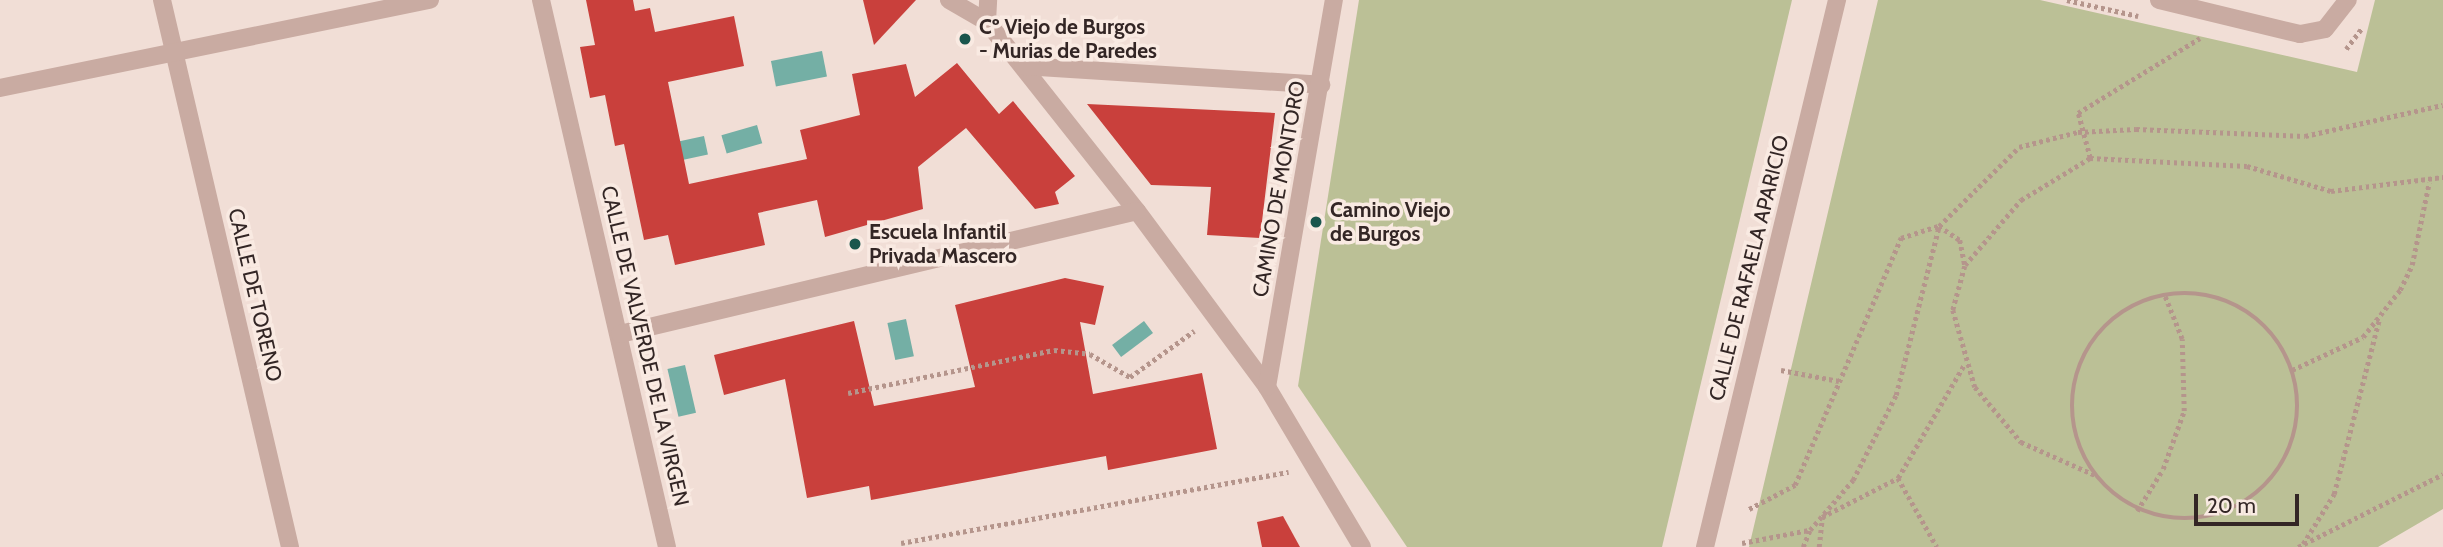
<!DOCTYPE html>
<html>
<head>
<meta charset="utf-8">
<style>
	body { margin:0 }
	#map { position:relative; width:2443px; height:547px; overflow:hidden; background:#f1ded6; font-family:Cabin,sans-serif }
	div>[style] { position:absolute }
	[style*='--x'] { left:calc(var(--x)*1px); top:calc(var(--y)*1px); width:calc(var(--w)*1px); rotate:calc(var(--a)*1deg) }
	.green>* { inset:0; background:#bbc096 }
	.water>* { inset:0; background:#74afa5; transform-origin:0 0 }
	.building>* { inset:0; background:#c9403c }
	.path>* { height:4.5px; margin-top:-2.25px; transform-origin:0; background:repeating-linear-gradient(90deg,#b5958c 0 3.5px,transparent 0 7px) }
	.path>.ring { margin:-2.25px; padding:0; box-sizing:content-box; background:none; border:4.5px solid #b5958c; border-radius:50% }
	.street>* { height:18px; margin:-9px; padding:0 9px; transform-origin:9px; border-radius:9px; background:#c9aba2 }
	.dots>* { width:19px; height:19px; translate:-50% -50%; box-sizing:border-box; border:4px solid #f9eae2; border-radius:50% }
	span { translate:-50% -50%; white-space:nowrap; text-align:center; line-height:1.15; -webkit-text-stroke:7px #f9eae2; paint-order:stroke }
	.poi-label { font-size:21px; color:#332625; font-weight:700 }
	.left { translate:0 -50%; text-align:left }
	.street-label { font-size:21px; color:#332625 }
	.scale { position:absolute; left:2194px; top:494px; width:105px; height:32px; box-sizing:border-box; border:4px solid #332625; border-top:0; padding-left:9px; font-size:21px; line-height:24px; white-space:nowrap; color:#332625; -webkit-text-stroke:5px #f9eae2; paint-order:stroke }
</style>
</head>
<body>
<div id="map">
	<div class="green">
		<i style="clip-path:polygon(1359px 0,1792px 0,1662px 547px,1407px 547px,1298px 386px)"></i>
		<i style="clip-path:polygon(1878px 0,2040px 0,2357px 72px,2375px 0,2443px 0,2443px 509px,2378px 547px,1749px 547px)"></i>
	</div>
	<div class="water">
		<i style="left:822px;top:51px;width:26px;height:52px;rotate:79deg"></i>
		<i style="left:757px;top:125px;width:19px;height:37px;rotate:74deg"></i>
		<i style="left:704px;top:136px;width:19px;height:38px;rotate:78deg"></i>
		<i style="left:906px;top:319px;width:38px;height:19px;rotate:78deg"></i>
		<i style="left:1144px;top:321px;width:15px;height:40px;rotate:53deg"></i>
		<i style="left:685px;top:365px;width:49px;height:18px;rotate:77deg"></i>
	</div>
	<div class="building">
		<i style="clip-path:polygon(586px 0,633px 0,635px 11px,650px 8px,655px 32px,734px 16px,744px 66px,668px 82px,689px 184px,807px 159px,800px 130px,860px 115px,852px 74px,906px 64px,915px 97px,957px 63px,999px 114px,1013px 101px,1075px 176px,1055px 192px,1059px 204px,1035px 209px,966px 128px,918px 167px,923px 209px,825px 237px,817px 200px,758px 213px,765px 245px,675px 265px,668px 235px,644px 240px,624px 144px,615px 146px,605px 95px,590px 98px,580px 47px,595px 45px)"></i>
		<i style="clip-path:polygon(863px 0,916px 0,874px 45px)"></i>
		<i style="clip-path:polygon(1087px 104px,1275px 113px,1260px 238px,1207px 235px,1211px 187px,1151px 185px)"></i>
		<i style="clip-path:polygon(1065px 278px,1104px 286px,1095px 325px,1080px 322px,1093px 394px,1202px 373px,1217px 449px,1108px 470px,1106px 456px,871px 500px,869px 486px,807px 498px,785px 379px,724px 395px,714px 355px,854px 321px,874px 406px,975px 387px,955px 305px)"></i>
		<i style="clip-path:polygon(1283px 516px,1300px 547px,1262px 547px,1257px 522px)"></i>
	</div>
	<div class="path">
		<i style="--x:2067;--y:0;--w:73;--a:12.7"></i>
		<i style="--x:2346;--y:49;--w:25;--a:-53"></i>
		<i style="--x:2090;--y:158;--w:47;--a:-104.9"></i>
		<i style="--x:2078;--y:113;--w:143;--a:-31.6"></i>
		<i style="--x:1965;--y:265;--w:86;--a:-49.3"></i>
		<i style="--x:2021;--y:200;--w:81;--a:-31.3"></i>
		<i style="--x:2090;--y:158;--w:157;--a:2.9"></i>
		<i style="--x:2247;--y:166;--w:88;--a:16.6"></i>
		<i style="--x:2331;--y:191;--w:113;--a:-7.1"></i>
		<i class="ring" style="left:2072px;top:293px;width:221.5px;height:221.5px"></i>
		<i style="--x:1781;--y:370;--w:59;--a:10.7"></i>
		<i style="--x:2292;--y:370;--w:78;--a:-24.9"></i>
		<i style="--x:2363;--y:337;--w:60;--a:-51.8"></i>
		<i style="--x:2400;--y:290;--w:28;--a:-64"></i>
		<i style="--x:2412;--y:265;--w:84;--a:-78.3"></i>
		<i style="--x:848;--y:393;--w:210;--a:-11.8"></i>
		<i style="--x:1054;--y:350;--w:36;--a:6"></i>
		<i style="--x:1090;--y:354;--w:46;--a:29.9"></i>
		<i style="--x:1130;--y:377;--w:79;--a:-35.7"></i>
		<i style="--x:1898;--y:478;--w:79;--a:60.5"></i>
		<i style="--x:1749;--y:509;--w:52;--a:-27.6"></i>
		<i style="--x:1795;--y:485;--w:269;--a:-66.8"></i>
		<i style="--x:1901;--y:238;--w:40;--a:-18"></i>
		<i style="--x:1939;--y:226;--w:25;--a:34"></i>
		<i style="--x:1960;--y:240;--w:26;--a:79"></i>
		<i style="--x:1965;--y:266;--w:46;--a:105.3"></i>
		<i style="--x:1953;--y:310;--w:80;--a:74.1"></i>
		<i style="--x:1975;--y:387;--w:72;--a:50.1"></i>
		<i style="--x:2021;--y:442;--w:81;--a:24"></i>
		<i style="--x:2137;--y:511;--w:49;--a:-58.2"></i>
		<i style="--x:2163;--y:469;--w:62;--a:-70.1"></i>
		<i style="--x:2184;--y:411;--w:72;--a:-91.6"></i>
		<i style="--x:2182;--y:339;--w:48;--a:-111.8"></i>
		<i style="--x:901;--y:543;--w:394;--a:-10.4"></i>
		<i style="--x:1742;--y:543;--w:68;--a:-11"></i>
		<i style="--x:2303;--y:544;--w:59;--a:-58.2"></i>
		<i style="--x:2334;--y:494;--w:180;--a:-75.5"></i>
		<i style="--x:1803;--y:547;--w:18;--a:-68"></i>
		<i style="--x:1810;--y:530;--w:66;--a:-49.3"></i>
		<i style="--x:1853;--y:480;--w:95;--a:-63.2"></i>
		<i style="--x:1896;--y:395;--w:174;--a:-75.7"></i>
		<i style="--x:1939;--y:226;--w:112;--a:-44.6"></i>
		<i style="--x:2019;--y:147;--w:61;--a:-14.3"></i>
		<i style="--x:2078;--y:132;--w:58;--a:-3"></i>
		<i style="--x:2136;--y:129;--w:169;--a:2.4"></i>
		<i style="--x:2305;--y:136;--w:141;--a:-12.7"></i>
		<i style="--x:1819;--y:547;--w:30;--a:-84"></i>
		<i style="--x:1822;--y:517;--w:85;--a:-27.2"></i>
		<i style="--x:1898;--y:478;--w:131;--a:-59.7"></i>
		<i style="--x:2298;--y:547;--w:162;--a:-26.7"></i>
	</div>
	<div class="street">
		<i style="--x:162;--y:0;--w:562;--a:76.83"></i>
		<i style="--x:541;--y:0;--w:561;--a:77.03"></i>
		<i style="--x:949;--y:0;--w:44;--a:30.1"></i>
		<i style="--x:987;--y:22;--w:241;--a:51.6"></i>
		<i style="--x:1137;--y:211;--w:219;--a:53.5"></i>
		<i style="--x:1267;--y:387;--w:186;--a:59.3"></i>
		<i style="--x:2159;--y:0;--w:145;--a:13.6"></i>
		<i style="--x:2300;--y:34;--w:25;--a:-11"></i>
		<i style="--x:2325;--y:29;--w:37;--a:-52"></i>
		<i style="--x:987;--y:22;--w:22;--a:-87"></i>
		<i style="--x:1023;--y:66;--w:299;--a:3.6"></i>
		<i style="--x:0;--y:88;--w:439;--a:-11.6"></i>
		<i style="--x:620;--y:334;--w:531;--a:-13.38"></i>
		<i style="--x:1267;--y:387;--w:393;--a:-80.2"></i>
		<i style="--x:1705;--y:547;--w:563;--a:-76.43"></i>
	</div>
	<div class="dots">
		<i style="left:965px;top:39px;background:#1a564d"></i>
		<i style="left:1316px;top:222px;background:#1a564d"></i>
		<i style="left:855px;top:244px;background:#1a564d"></i>
	</div>
	<div class="poi-label">
		<span class="left" style="left:979px;top:39px">Cº Viejo de Burgos<br>- Murias de Paredes</span>
		<span class="left" style="left:1330px;top:222px">Camino Viejo<br>de Burgos</span>
		<span class="left" style="left:869px;top:244px">Escuela Infantil<br>Privada Mascero</span>
	</div>
	<div class="street-label">
		<span style="left:1279px;top:189px;rotate:-80deg">CAMINO DE MONTORO</span>
		<span style="left:1749px;top:268px;rotate:-76deg">CALLE DE RAFAELA APARICIO</span>
		<span style="left:255px;top:295px;rotate:77deg">CALLE DE TORENO</span>
		<span style="left:645px;top:346px;rotate:77deg">CALLE DE VALVERDE DE LA VIRGEN</span>
	</div>
	<div class="scale">20 m</div>
</div>
</body>
</html>
